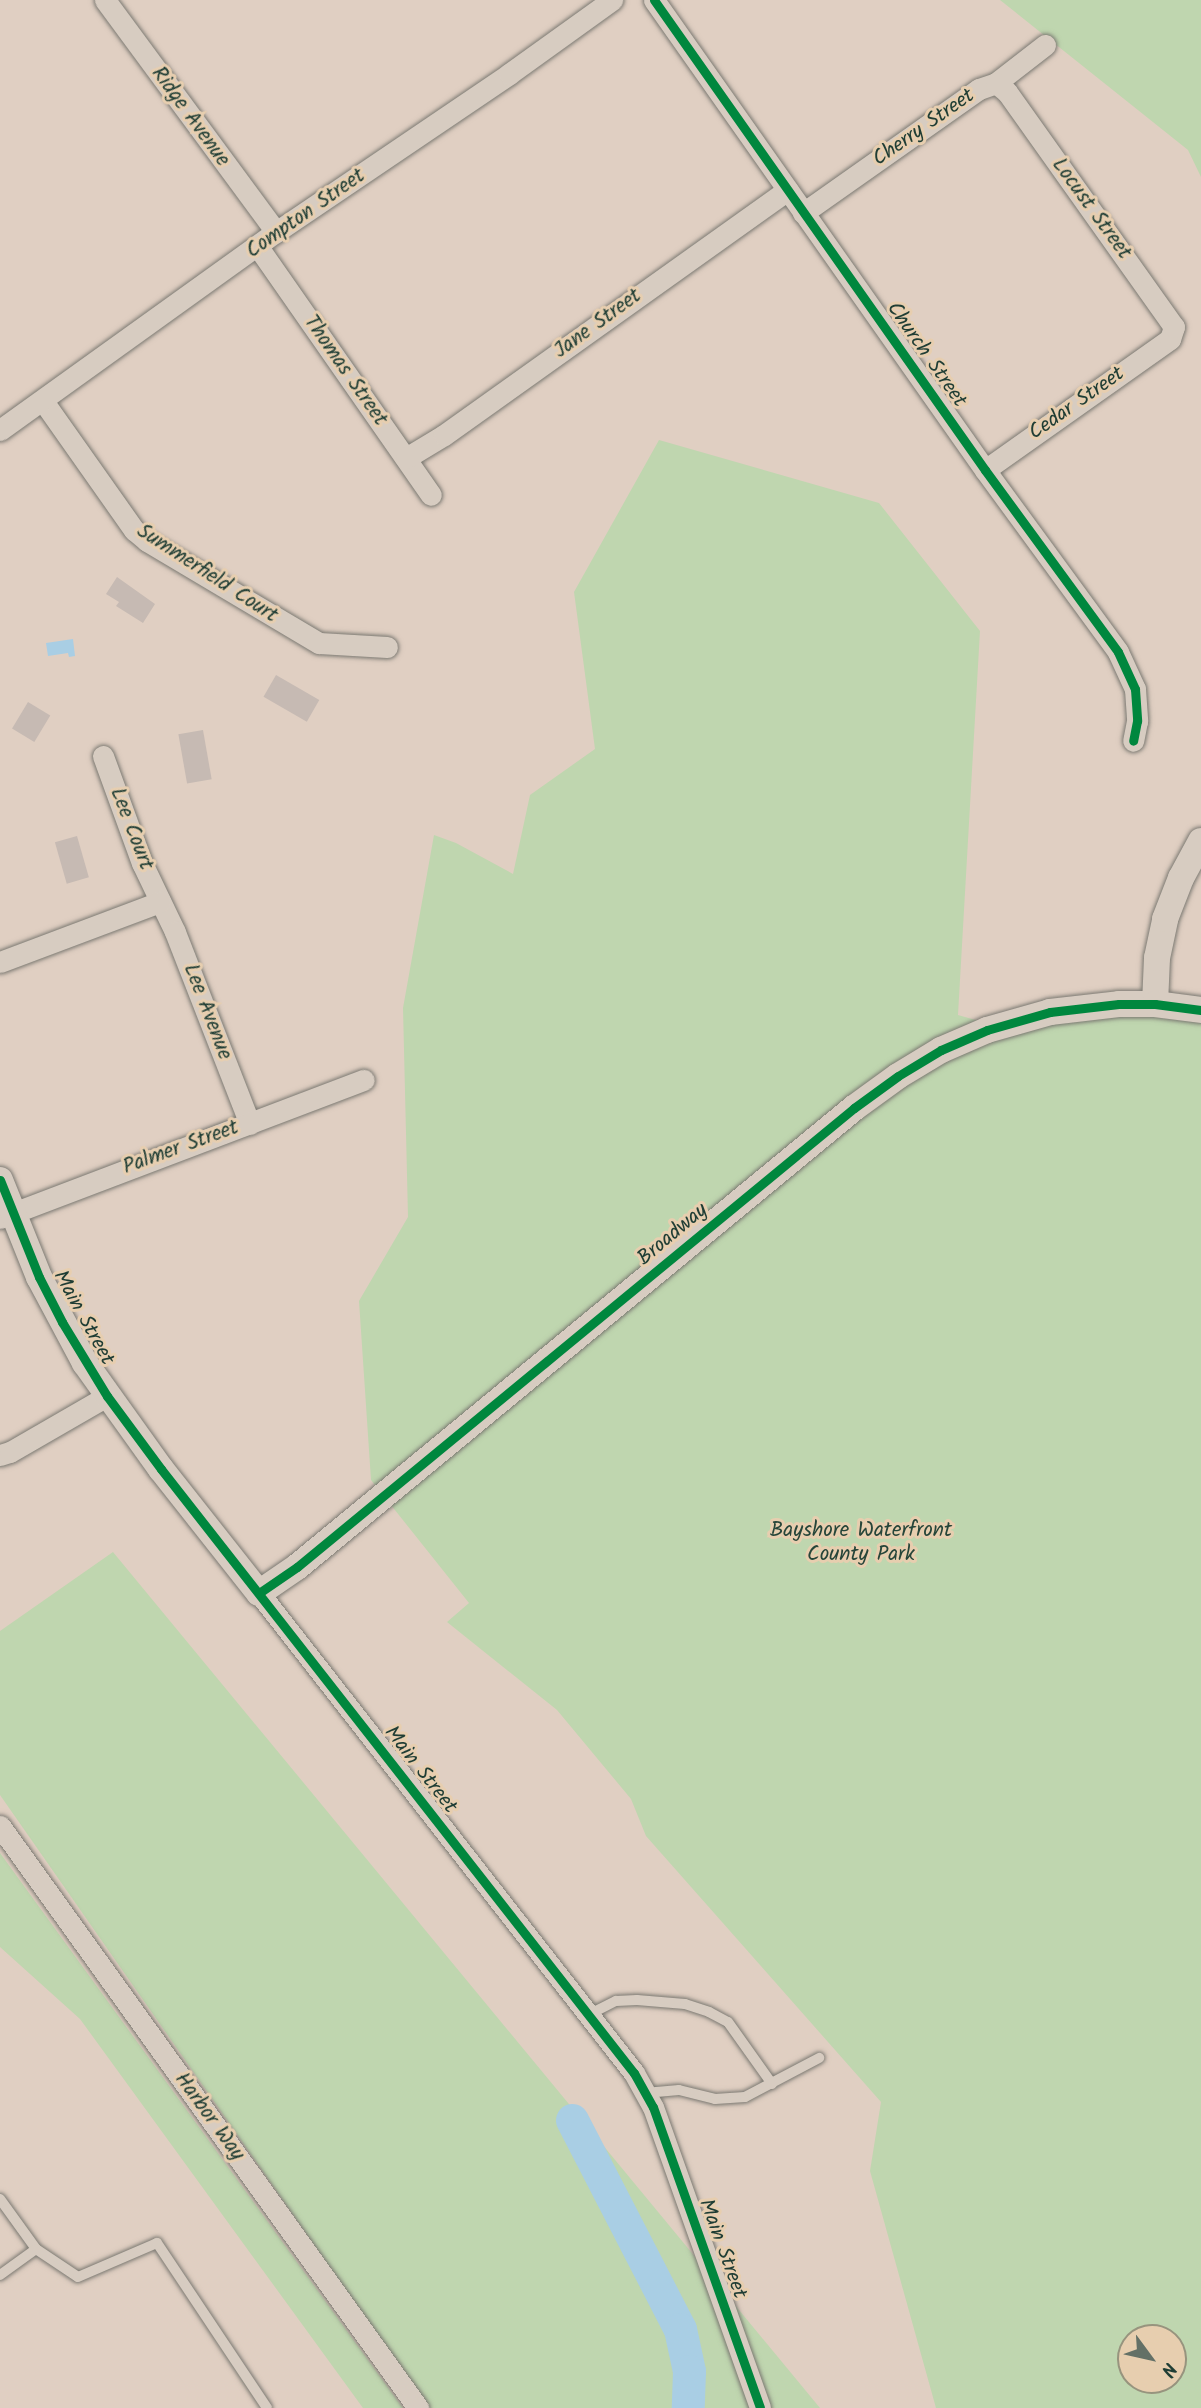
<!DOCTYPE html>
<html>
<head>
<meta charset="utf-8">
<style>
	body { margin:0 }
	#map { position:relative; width:1201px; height:2408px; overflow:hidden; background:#e0cfc2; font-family:Kalam,sans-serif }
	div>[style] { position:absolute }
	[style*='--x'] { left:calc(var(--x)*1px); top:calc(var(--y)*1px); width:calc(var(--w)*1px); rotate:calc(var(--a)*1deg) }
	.green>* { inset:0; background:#bfd6af }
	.water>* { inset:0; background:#a9cee4 }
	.river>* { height:33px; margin:-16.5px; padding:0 16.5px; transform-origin:16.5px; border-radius:16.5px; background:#a9cee4 }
	.building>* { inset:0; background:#c6bab3; transform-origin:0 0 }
	.roads { filter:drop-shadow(0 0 2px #7b7972) drop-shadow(0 0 2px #7b7972) }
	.service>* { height:10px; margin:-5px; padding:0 5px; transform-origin:5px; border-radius:5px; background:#d7ccc1 }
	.minor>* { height:21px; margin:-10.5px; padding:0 10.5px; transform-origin:10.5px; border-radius:10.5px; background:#d7ccc1 }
	.tertiary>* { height:26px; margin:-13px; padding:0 13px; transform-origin:13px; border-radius:13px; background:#d7ccc1 }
	.cycleway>* { height:9px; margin:-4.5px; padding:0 4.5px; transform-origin:4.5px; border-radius:4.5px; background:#00873e }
	span { translate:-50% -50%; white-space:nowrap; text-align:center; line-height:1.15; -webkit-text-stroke:6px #e7ceaf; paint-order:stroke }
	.street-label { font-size:21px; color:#1f3d34 }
	.park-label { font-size:21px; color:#264539 }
	.north { position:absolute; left:1117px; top:2324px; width:70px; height:70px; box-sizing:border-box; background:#e7ceaf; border:2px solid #97947e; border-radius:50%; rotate:123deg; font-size:19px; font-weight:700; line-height:28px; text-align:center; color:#1f3d34 }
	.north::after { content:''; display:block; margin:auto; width:24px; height:32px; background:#637066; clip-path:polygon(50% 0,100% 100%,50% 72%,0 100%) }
</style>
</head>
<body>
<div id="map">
	<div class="green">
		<i style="clip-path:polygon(1000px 0,1201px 0,1201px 177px,1188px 150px)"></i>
		<i style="clip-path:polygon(evenodd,659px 440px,879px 503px,980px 631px,958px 1015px,1004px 1028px,1050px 1012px,1201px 1011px,1201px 2408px,936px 2408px,870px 2171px,881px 2102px,646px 1836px,631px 1799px,557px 1710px,447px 1622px,469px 1603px,371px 1480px,359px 1301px,408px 1217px,403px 1008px,434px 835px,456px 843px,513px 874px,530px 795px,595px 749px,574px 592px,659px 440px,1131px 2338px,1173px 2338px,1173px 2380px,1131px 2380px,1131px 2338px)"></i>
		<i style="clip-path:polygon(113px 1552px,820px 2408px,428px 2408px,0 1795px,0 1631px)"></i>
		<i style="clip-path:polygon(0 1853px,403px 2408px,363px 2408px,80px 2019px,0 1947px)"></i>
	</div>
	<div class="water">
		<i style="clip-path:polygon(73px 639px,75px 656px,69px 657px,68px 653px,48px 656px,46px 643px)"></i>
	</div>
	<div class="river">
		<i style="--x:572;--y:2120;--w:235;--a:62.7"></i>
		<i style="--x:680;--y:2329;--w:43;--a:77.9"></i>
		<i style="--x:689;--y:2371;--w:37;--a:92"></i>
	</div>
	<div class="building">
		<i style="clip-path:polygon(117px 577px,155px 604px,143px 623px,116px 606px,119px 602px,106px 594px)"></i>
		<i style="left:276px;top:675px;width:50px;height:25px;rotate:30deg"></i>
		<i style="left:28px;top:702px;width:26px;height:31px;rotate:31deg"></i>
		<i style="left:203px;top:730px;width:50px;height:25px;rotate:80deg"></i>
		<i style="left:77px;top:836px;width:43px;height:23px;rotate:74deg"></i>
	</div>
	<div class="roads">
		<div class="service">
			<i style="--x:590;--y:2014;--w:29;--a:-27"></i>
			<i style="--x:616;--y:2001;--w:21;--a:-3"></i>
			<i style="--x:637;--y:2000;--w:48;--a:4.8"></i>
			<i style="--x:685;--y:2004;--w:25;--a:18"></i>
			<i style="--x:709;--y:2012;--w:21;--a:28"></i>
			<i style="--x:728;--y:2022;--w:76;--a:54.6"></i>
			<i style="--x:645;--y:2093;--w:34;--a:-5"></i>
			<i style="--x:679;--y:2090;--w:37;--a:14"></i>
			<i style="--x:715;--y:2099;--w:30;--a:-4"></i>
			<i style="--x:745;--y:2097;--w:84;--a:-27.8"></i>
			<i style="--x:0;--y:2199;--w:62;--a:54.2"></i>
			<i style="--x:36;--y:2249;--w:50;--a:33.7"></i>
			<i style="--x:78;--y:2277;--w:86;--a:-23.3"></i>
			<i style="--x:157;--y:2243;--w:198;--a:56.3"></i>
			<i style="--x:0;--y:2275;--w:44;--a:-35.8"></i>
		</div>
		<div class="minor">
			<i style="--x:105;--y:0;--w:288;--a:53.6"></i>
			<i style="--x:654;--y:0;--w:575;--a:54.84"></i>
			<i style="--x:985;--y:470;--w:225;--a:53.8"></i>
			<i style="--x:1118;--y:652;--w:41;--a:65.3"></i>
			<i style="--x:1135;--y:689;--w:32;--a:86"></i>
			<i style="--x:1137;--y:721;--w:20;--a:101"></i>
			<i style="--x:803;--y:213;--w:215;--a:-35.2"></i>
			<i style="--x:979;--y:89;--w:18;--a:-19"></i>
			<i style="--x:996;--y:83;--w:62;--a:-37.8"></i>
			<i style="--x:258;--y:247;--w:302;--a:55.1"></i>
			<i style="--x:43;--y:401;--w:158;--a:54.8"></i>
			<i style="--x:134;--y:530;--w:17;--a:40"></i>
			<i style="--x:147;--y:541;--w:200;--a:30.7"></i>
			<i style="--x:319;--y:643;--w:68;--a:3.4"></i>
			<i style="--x:0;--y:430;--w:340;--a:-35.7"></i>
			<i style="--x:276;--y:232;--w:282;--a:-34.1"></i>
			<i style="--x:509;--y:74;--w:127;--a:-35.7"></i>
			<i style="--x:406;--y:458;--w:44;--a:-31.2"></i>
			<i style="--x:444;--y:435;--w:422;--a:-35.5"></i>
			<i style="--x:985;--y:470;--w:227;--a:-35.3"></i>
			<i style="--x:1170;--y:339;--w:13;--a:-72"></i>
			<i style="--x:1174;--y:327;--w:288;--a:-125.4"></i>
			<i style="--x:1007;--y:92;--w:14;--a:-141"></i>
			<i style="--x:103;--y:756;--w:114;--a:70"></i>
			<i style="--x:142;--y:863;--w:76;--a:64.4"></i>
			<i style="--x:175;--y:932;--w:206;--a:68.7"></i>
			<i style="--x:0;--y:962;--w:171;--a:-20.6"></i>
			<i style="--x:0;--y:1218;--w:389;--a:-20.8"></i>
			<i style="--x:0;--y:1455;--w:10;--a:-17"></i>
			<i style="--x:10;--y:1452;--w:112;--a:-30"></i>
			<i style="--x:259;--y:1593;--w:609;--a:52"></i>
			<i style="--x:634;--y:2073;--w:39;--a:61"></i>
			<i style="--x:653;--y:2107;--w:319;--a:70.4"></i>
			<i style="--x:0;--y:1826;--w:717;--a:54.31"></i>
		</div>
		<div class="tertiary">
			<i style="--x:1155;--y:1004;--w:46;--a:-87.5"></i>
			<i style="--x:1157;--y:958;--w:40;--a:-78"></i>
			<i style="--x:1165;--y:919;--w:44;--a:-68.7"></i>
			<i style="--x:1181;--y:878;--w:42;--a:-61.6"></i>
			<i style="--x:0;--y:1180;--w:105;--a:68.1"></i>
			<i style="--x:39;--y:1277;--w:98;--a:61.9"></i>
			<i style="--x:85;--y:1363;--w:130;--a:54.4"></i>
			<i style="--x:161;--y:1469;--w:158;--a:51.7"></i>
			<i style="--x:259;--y:1593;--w:46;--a:-34.4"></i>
			<i style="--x:297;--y:1567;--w:722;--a:-39.49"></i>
			<i style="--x:854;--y:1108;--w:54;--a:-36"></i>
			<i style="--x:898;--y:1076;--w:50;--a:-31.2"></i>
			<i style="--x:941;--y:1050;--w:50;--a:-23.5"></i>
			<i style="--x:987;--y:1030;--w:66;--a:-15.9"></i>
			<i style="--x:1050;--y:1012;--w:69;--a:-6.6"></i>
			<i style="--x:1119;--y:1004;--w:36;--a:0"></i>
			<i style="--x:1155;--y:1004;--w:46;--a:7.4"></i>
		</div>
	</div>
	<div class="cycleway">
		<i style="--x:654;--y:0;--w:575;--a:54.84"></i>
		<i style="--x:985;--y:470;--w:225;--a:53.8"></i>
		<i style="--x:1118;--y:652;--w:41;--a:65.3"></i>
		<i style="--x:1135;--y:689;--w:32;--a:86"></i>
		<i style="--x:1137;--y:721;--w:20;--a:101"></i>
		<i style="--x:0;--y:1180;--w:105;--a:68.1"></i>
		<i style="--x:39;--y:1277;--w:51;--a:62.9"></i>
		<i style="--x:62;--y:1322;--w:87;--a:58.7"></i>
		<i style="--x:107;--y:1396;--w:91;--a:53.5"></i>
		<i style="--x:161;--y:1469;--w:767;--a:51.94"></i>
		<i style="--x:634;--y:2073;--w:39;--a:61"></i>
		<i style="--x:653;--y:2107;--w:319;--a:70.4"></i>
		<i style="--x:259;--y:1593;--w:46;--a:-34.4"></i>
		<i style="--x:297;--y:1567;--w:722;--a:-39.49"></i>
		<i style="--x:854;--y:1108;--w:54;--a:-36"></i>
		<i style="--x:898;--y:1076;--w:50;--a:-31.2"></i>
		<i style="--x:941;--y:1050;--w:50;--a:-23.5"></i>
		<i style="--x:987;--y:1030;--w:66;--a:-15.9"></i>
		<i style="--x:1050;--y:1012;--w:69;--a:-6.6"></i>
		<i style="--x:1119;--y:1004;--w:36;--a:0"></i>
		<i style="--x:1155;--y:1004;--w:46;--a:7.4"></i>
	</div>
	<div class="street-label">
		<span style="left:190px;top:117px;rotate:54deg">Ridge Avenue</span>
		<span style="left:924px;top:128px;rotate:-35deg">Cherry Street</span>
		<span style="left:1091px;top:209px;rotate:54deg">Locust Street</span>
		<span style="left:306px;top:214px;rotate:-35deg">Compton Street</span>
		<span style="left:598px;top:324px;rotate:-36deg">Jane Street</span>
		<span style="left:926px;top:355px;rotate:55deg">Church Street</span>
		<span style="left:345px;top:371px;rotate:55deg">Thomas Street</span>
		<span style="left:1077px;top:404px;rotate:-35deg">Cedar Street</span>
		<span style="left:207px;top:574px;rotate:33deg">Summerfield Court</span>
		<span style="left:131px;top:829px;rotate:69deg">Lee Court</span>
		<span style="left:207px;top:1012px;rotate:69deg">Lee Avenue</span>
		<span style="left:181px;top:1148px;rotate:-20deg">Palmer Street</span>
		<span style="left:673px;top:1235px;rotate:-40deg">Broadway</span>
		<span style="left:83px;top:1318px;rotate:61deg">Main Street</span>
		<span style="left:420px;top:1770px;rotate:52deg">Main Street</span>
		<span style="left:209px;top:2117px;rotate:54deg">Harbor Way</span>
		<span style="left:722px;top:2249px;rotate:70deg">Main Street</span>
	</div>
	<div class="park-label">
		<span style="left:861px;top:1543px">Bayshore Waterfront<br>County Park</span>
	</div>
	<div class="north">N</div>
</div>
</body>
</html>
